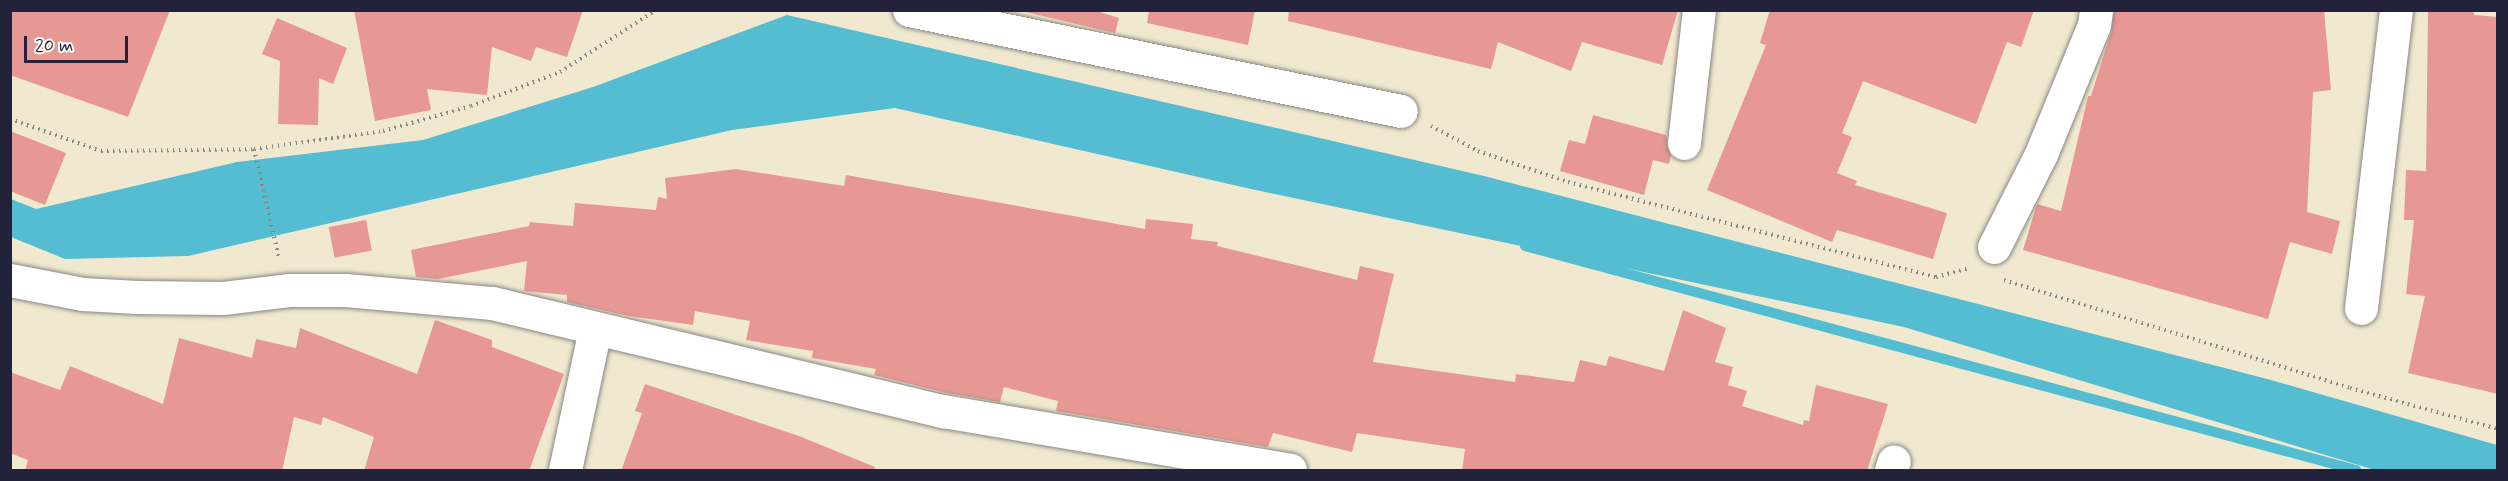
<!DOCTYPE html>
<html>
<head>
<meta charset="utf-8">
<style>
	body { margin:0 }
	#map { position:relative; width:2508px; height:481px; overflow:hidden; background:#f0e9cf; font-family:Mynerve,sans-serif }
	div>[style] { position:absolute }
	[style*='--x'] { left:calc(var(--x)*1px); top:calc(var(--y)*1px); width:calc(var(--w)*1px); rotate:calc(var(--a)*1deg) }
	.water>* { inset:0; background:#54bdd1 }
	.stream>* { height:10px; margin:-5px; padding:0 5px; transform-origin:5px; border-radius:5px; background:#54bdd1 }
	.building>* { inset:0; background:#e79894; transform-origin:0 0 }
	.path>* { height:4px; margin-top:-2px; transform-origin:0; background:repeating-linear-gradient(90deg,#898685 0 1.5px,transparent 0 6px) }
	.roads { filter:drop-shadow(0 0 2px #898685) drop-shadow(0 0 2px #898685) }
	.street>* { height:33px; margin:-16.5px; padding:0 16.5px; transform-origin:16.5px; border-radius:16.5px; background:#fff }
	span { translate:-50% -50%; white-space:nowrap; text-align:center; line-height:1.15; -webkit-text-stroke:4.5px #fdfcf7; paint-order:stroke }
	.frame { position:absolute; inset:0; border:12px solid #22223b; pointer-events:none }
	.scale { position:absolute; left:24px; top:36px; width:104px; height:27px; box-sizing:border-box; border:3px solid #22223b; border-top:0; padding-left:8px; font-size:18px; line-height:21px; white-space:nowrap; color:#22223b; -webkit-text-stroke:4px #fdfcf7; paint-order:stroke }
</style>
</head>
<body>
<div id="map">
	<div class="water">
		<i style="clip-path:polygon(787px 15px,1484px 176px,2271px 380px,2497px 445px,2497px 470px,2375px 470px,1904px 327px,1251px 189px,895px 108px,732px 130px,188px 256px,65px 259px,11px 237px,11px 199px,36px 209px,237px 162px,423px 140px,593px 87px)"></i>
	</div>
	<div class="stream">
		<i style="--x:1525;--y:246;--w:861;--a:15.09"></i>
	</div>
	<div class="building">
		<i style="clip-path:polygon(10px 10px,170px 10px,128px 117px,10px 75px)"></i>
		<i style="clip-path:polygon(354px 10px,583px 10px,567px 57px,536px 47px,531px 61px,492px 47px,487px 95px,427px 89px,431px 110px,375px 121px)"></i>
		<i style="clip-path:polygon(1017px 10px,1093px 10px,1119px 18px,1115px 33px)"></i>
		<i style="clip-path:polygon(1149px 10px,1255px 10px,1248px 45px,1147px 23px)"></i>
		<i style="clip-path:polygon(1289px 10px,1678px 10px,1662px 65px,1582px 42px,1571px 71px,1498px 42px,1491px 69px,1288px 21px)"></i>
		<i style="clip-path:polygon(1770px 10px,2034px 10px,2021px 47px,2007px 42px,1976px 124px,1863px 81px,1842px 133px,1852px 137px,1837px 173px,1857px 181px,1855px 185px,1947px 213px,1933px 259px,1837px 230px,1832px 242px,1707px 190px,1766px 45px,1760px 43px)"></i>
		<i style="clip-path:polygon(2114px 10px,2324px 10px,2331px 90px,2313px 92px,2307px 212px,2340px 221px,2332px 254px,2290px 242px,2268px 319px,2023px 250px,2037px 204px,2061px 211px,2088px 96px,2091px 96px,2111px 32px)"></i>
		<i style="clip-path:polygon(2428px 10px,2474px 10px,2474px 15px,2498px 17px,2498px 394px,2408px 373px,2425px 296px,2406px 294px,2414px 220px,2404px 220px,2406px 170px,2426px 171px)"></i>
		<i style="clip-path:polygon(277px 18px,347px 48px,333px 84px,319px 78px,318px 125px,278px 124px,280px 61px,262px 54px)"></i>
		<i style="clip-path:polygon(1593px 115px,1666px 135px,1671px 156px,1669px 164px,1653px 160px,1644px 195px,1560px 171px,1569px 140px,1585px 144px)"></i>
		<i style="clip-path:polygon(10px 131px,66px 153px,45px 205px,10px 191px)"></i>
		<i style="clip-path:polygon(736px 169px,844px 186px,846px 175px,1145px 229px,1146px 219px,1193px 224px,1191px 239px,1218px 242px,1217px 246px,1357px 280px,1360px 266px,1394px 274px,1373px 362px,1515px 382px,1516px 374px,1574px 382px,1580px 360px,1606px 366px,1609px 356px,1664px 371px,1683px 310px,1726px 328px,1715px 362px,1733px 367px,1728px 385px,1747px 391px,1742px 406px,1803px 425px,1804px 420px,1809px 421px,1816px 385px,1888px 404px,1867px 471px,1462px 471px,1465px 449px,1357px 433px,1352px 452px,1273px 433px,1268px 447px,1056px 411px,1058px 401px,1004px 387px,1000px 402px,947px 393px,874px 375px,876px 369px,812px 358px,813px 351px,746px 340px,750px 321px,695px 311px,693px 325px,629px 316px,567px 302px,567px 295px,524px 291px,527px 261px,438px 279px,416px 277px,411px 250px,529px 226px,530px 222px,573px 226px,575px 203px,656px 210px,658px 197px,667px 199px,665px 178px)"></i>
		<i style="left:366px;top:220px;width:31px;height:38px;rotate:79deg"></i>
		<i style="clip-path:polygon(435px 320px,492px 340px,492px 347px,564px 374px,529px 471px,364px 471px,374px 437px,323px 417px,321px 425px,294px 417px,282px 471px,25px 471px,28px 460px,10px 453px,10px 372px,60px 390px,70px 366px,163px 404px,179px 338px,252px 358px,256px 339px,296px 348px,300px 328px,417px 374px)"></i>
		<i style="clip-path:polygon(645px 384px,799px 436px,875px 467px,874px 471px,621px 471px,642px 413px,635px 411px)"></i>
	</div>
	<div class="path">
		<i style="--x:10;--y:119;--w:96;--a:19.4"></i>
		<i style="--x:101;--y:151;--w:153;--a:-0.7"></i>
		<i style="--x:254;--y:149;--w:130;--a:-7.9"></i>
		<i style="--x:383;--y:131;--w:91;--a:-15.9"></i>
		<i style="--x:471;--y:106;--w:95;--a:-20.9"></i>
		<i style="--x:560;--y:72;--w:114;--a:-32.9"></i>
		<i style="--x:1431;--y:126;--w:53;--a:28"></i>
		<i style="--x:1478;--y:151;--w:95;--a:19"></i>
		<i style="--x:1568;--y:182;--w:380;--a:14.5"></i>
		<i style="--x:1936;--y:277;--w:34;--a:-15"></i>
		<i style="--x:254;--y:149;--w:112;--a:77.1"></i>
		<i style="--x:2004;--y:280;--w:362;--a:17.3"></i>
		<i style="--x:2350;--y:388;--w:154;--a:15.5"></i>
	</div>
	<div class="roads">
		<div class="street">
			<i style="--x:909;--y:10;--w:502;--a:11.6"></i>
			<i style="--x:1684;--y:143;--w:134;--a:-83.6"></i>
			<i style="--x:1994;--y:247;--w:104;--a:-63.2"></i>
			<i style="--x:2041;--y:154;--w:139;--a:-67.7"></i>
			<i style="--x:2094;--y:25;--w:15;--a:-82"></i>
			<i style="--x:10;--y:280;--w:74;--a:10.9"></i>
			<i style="--x:83;--y:294;--w:54;--a:3.2"></i>
			<i style="--x:137;--y:297;--w:86;--a:0.7"></i>
			<i style="--x:223;--y:298;--w:66;--a:-6.9"></i>
			<i style="--x:289;--y:290;--w:56;--a:0"></i>
			<i style="--x:345;--y:290;--w:148;--a:5.1"></i>
			<i style="--x:492;--y:303;--w:464;--a:13.5"></i>
			<i style="--x:943;--y:411;--w:352;--a:9.6"></i>
			<i style="--x:2361;--y:308;--w:300;--a:-83.3"></i>
			<i style="--x:565;--y:470;--w:144;--a:-78"></i>
			<i style="--x:1891;--y:470;--w:9;--a:-72"></i>
		</div>
	</div>
	<div class="frame"></div>
	<div class="scale">20 m</div>
</div>
</body>
</html>
